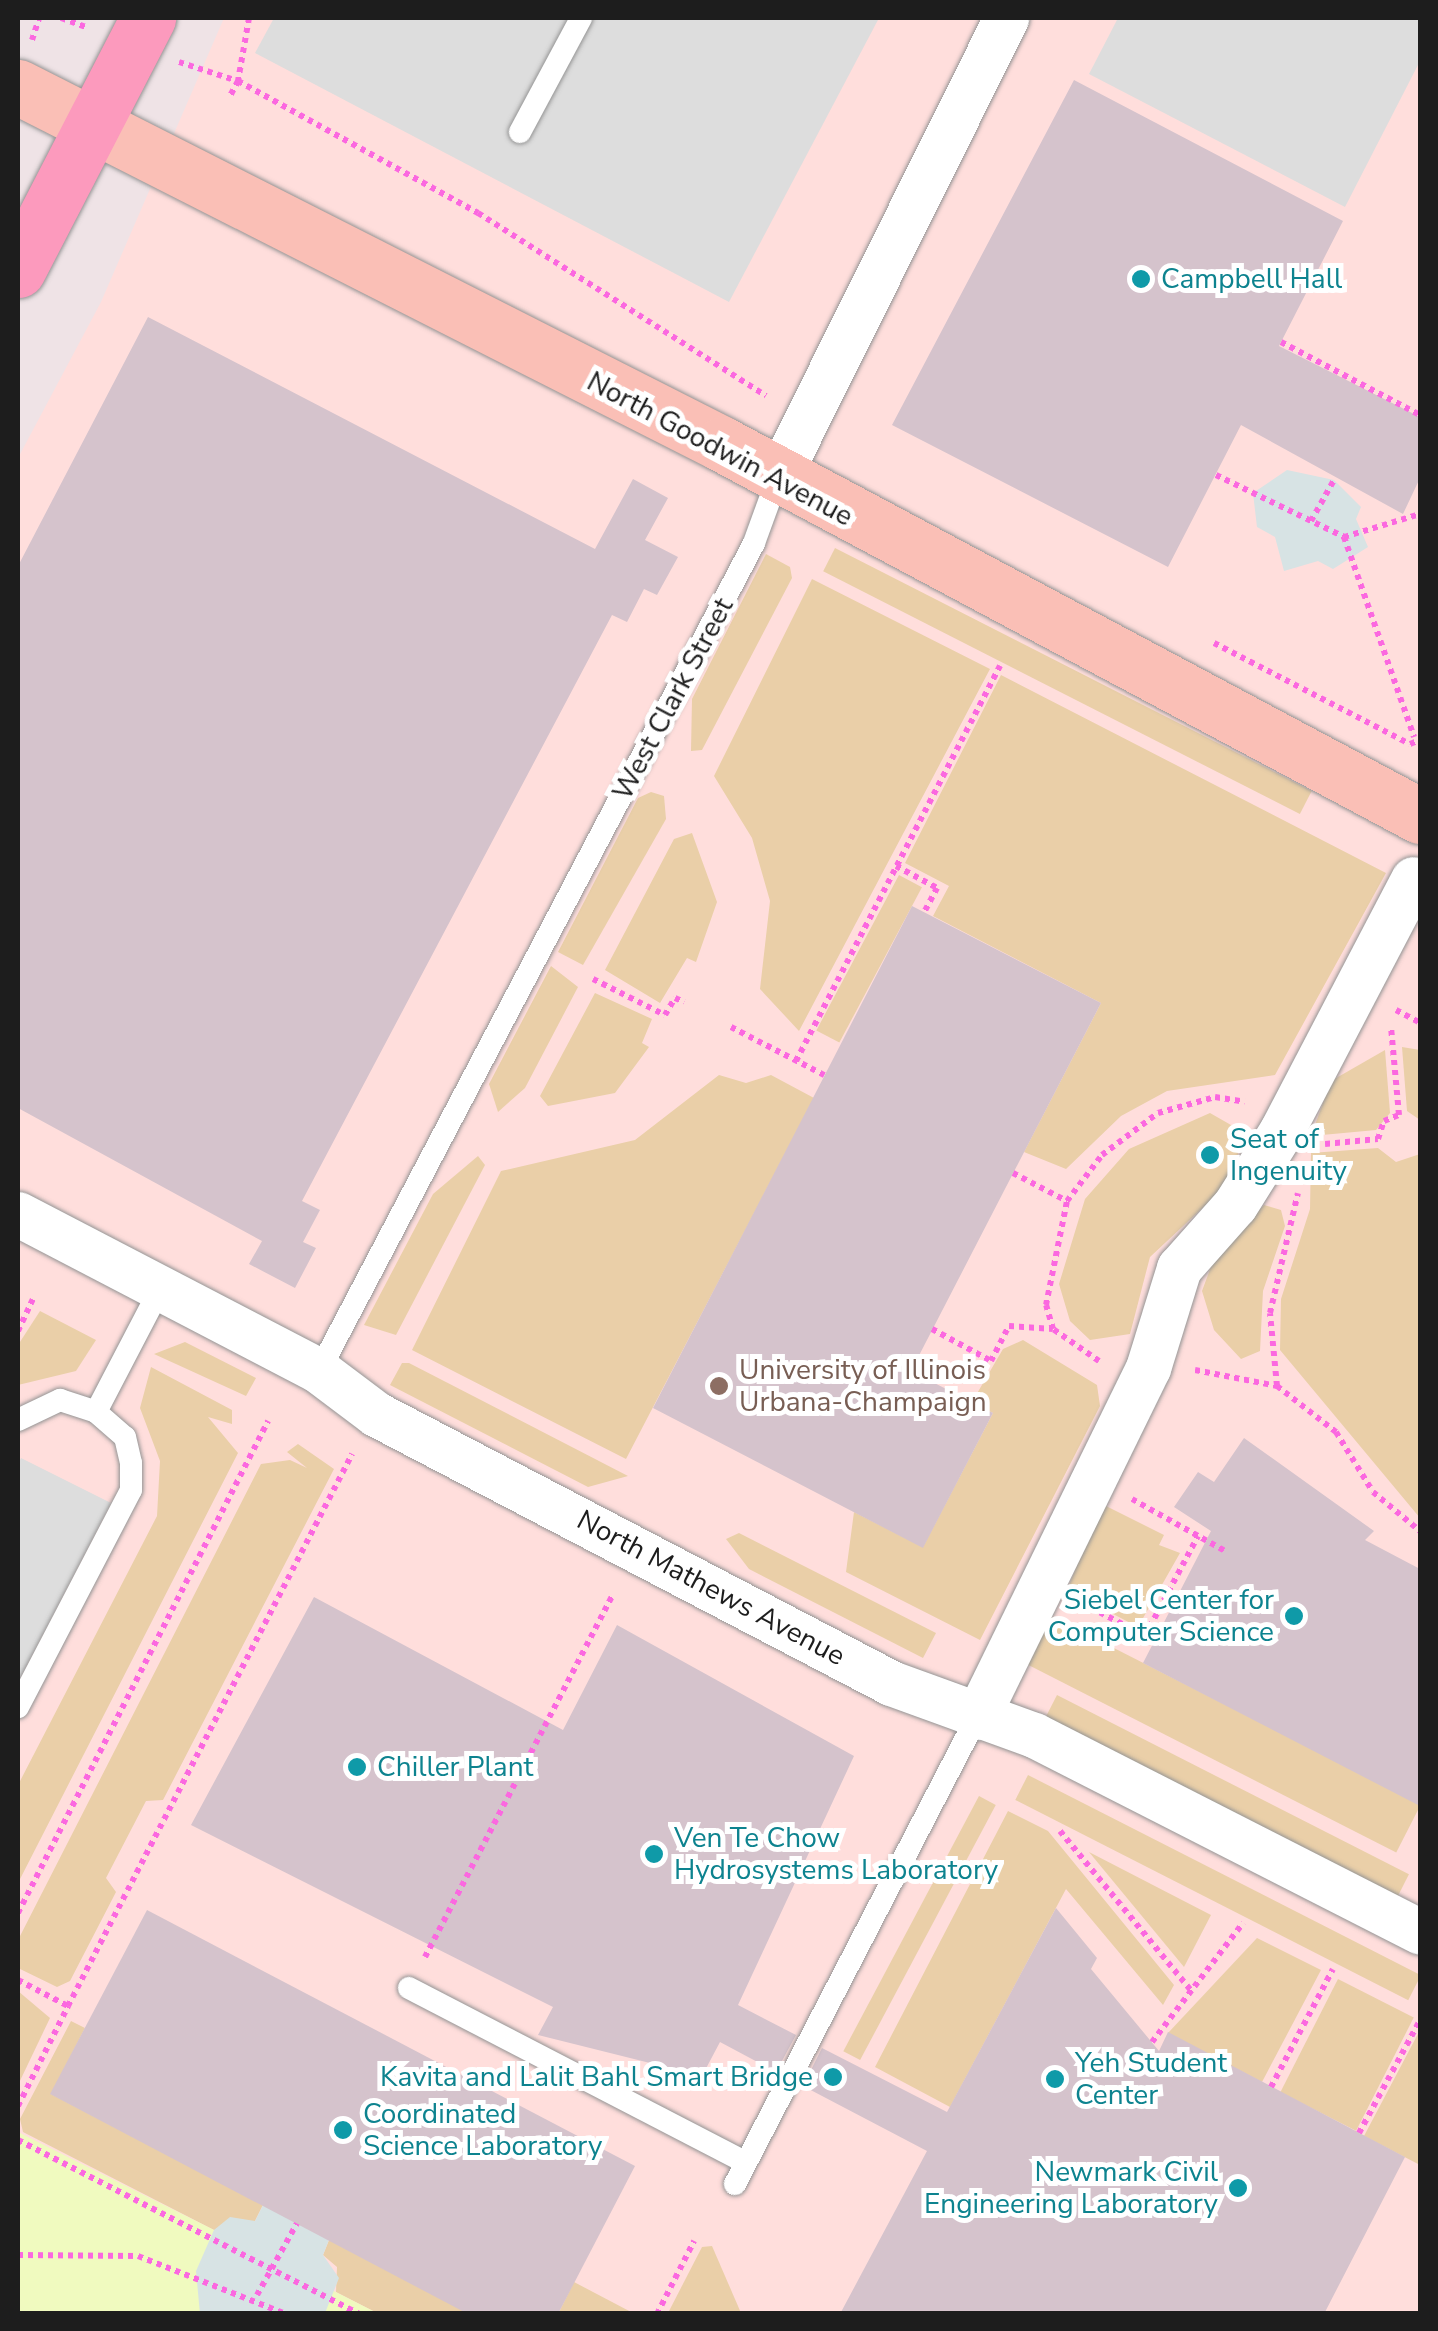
<!DOCTYPE html>
<html>
<head>
<meta charset="utf-8">
<style>
	body { margin:0 }
	#map { position:relative; width:1438px; height:2331px; overflow:hidden; background:#efe3e6; font-family:"Nunito Sans",sans-serif }
	div>[style] { position:absolute }
	[style*='--x'] { left:calc(var(--x)*1px); top:calc(var(--y)*1px); width:calc(var(--w)*1px); rotate:calc(var(--a)*1deg) }
	.education>* { inset:0; background:#ffdedc }
	.grass>* { inset:0; background:#eacfa8; transform-origin:0 0 }
	.park>* { inset:0; background:#f0fabf }
	.parking>* { inset:0; background:#ddd }
	.plaza>* { inset:0; background:#d7e3e4 }
	.building>* { inset:0; background:#d5c3cc }
	.path>* { height:6px; margin-top:-3px; transform-origin:0; background:repeating-linear-gradient(90deg,#fb68e0 0 5px,transparent 0 10px) }
	.roads { filter:drop-shadow(0 0 2px #949494) drop-shadow(0 0 2px #949494) }
	.lane>* { height:22px; margin:-11px; padding:0 11px; transform-origin:11px; border-radius:11px; background:#fff }
	.street>* { height:45px; margin:-22.5px; padding:0 22.5px; transform-origin:22.5px; border-radius:22.5px; background:#fff }
	.secondary>* { height:55px; margin:-27.5px; padding:0 27.5px; transform-origin:27.5px; border-radius:27.5px; background:#fabfb6 }
	.primary>* { height:55px; margin:-27.5px; padding:0 27.5px; transform-origin:27.5px; border-radius:27.5px; background:#fc9abd }
	.dots>* { width:28px; height:28px; translate:-50% -50%; box-sizing:border-box; border:5px solid #fff; border-radius:50% }
	span { translate:-50% -50%; white-space:nowrap; text-align:center; line-height:1.15; -webkit-text-stroke:10px #fff; paint-order:stroke }
	.culture-label { font-size:28px; color:#0d838f }
	.left { translate:0 -50%; text-align:left }
	.right { translate:-100% -50%; text-align:right }
	.street-label { font-size:28px; color:#1d1d1d }
	.education-label { font-size:28px; color:#785e54 }
	.frame { position:absolute; inset:0; border:20px solid #1d1d1d; pointer-events:none }
</style>
</head>
<body>
<div id="map">
	<div class="education">
		<i style="clip-path:polygon(224px 18px,1420px 18px,1420px 2313px,18px 2314px,18px 458px,101px 302px)"></i>
	</div>
	<div class="grass">
		<i style="left:835px;top:548px;width:535px;height:26px;rotate:27deg"></i>
		<i style="clip-path:polygon(766px 554px,790px 567px,792px 578px,702px 750px,691px 751px,692px 699px)"></i>
		<i style="clip-path:polygon(812px 579px,990px 669px,799px 1031px,760px 989px,770px 901px,752px 838px,714px 776px)"></i>
		<i style="clip-path:polygon(1001px 675px,1386px 873px,1275px 1075px,1167px 1091px,1121px 1116px,1066px 1169px,1024px 1152px,1101px 1003px,933px 916px,949px 886px,905px 863px)"></i>
		<i style="clip-path:polygon(651px 792px,664px 796px,666px 819px,583px 965px,558px 952px,638px 798px)"></i>
		<i style="clip-path:polygon(692px 833px,717px 902px,696px 962px,687px 958px,660px 1003px,605px 970px,674px 839px)"></i>
		<i style="left:899px;top:875px;width:26px;height:176px;rotate:28deg"></i>
		<i style="clip-path:polygon(551px 966px,578px 987px,525px 1088px,498px 1112px,489px 1084px)"></i>
		<i style="clip-path:polygon(595px 993px,652px 1019px,642px 1043px,649px 1047px,615px 1093px,548px 1106px,540px 1096px)"></i>
		<i style="clip-path:polygon(1402px 1047px,1420px 1050px,1420px 1120px,1407px 1111px)"></i>
		<i style="clip-path:polygon(1385px 1050px,1390px 1113px,1376px 1130px,1311px 1136px,1331px 1081px)"></i>
		<i style="clip-path:polygon(719px 1075px,746px 1083px,771px 1075px,814px 1098px,626px 1459px,412px 1350px,501px 1171px,635px 1140px)"></i>
		<i style="clip-path:polygon(1210px 1113px,1245px 1133px,1228px 1184px,1150px 1257px,1130px 1334px,1090px 1340px,1070px 1321px,1059px 1284px,1085px 1199px,1129px 1149px)"></i>
		<i style="clip-path:polygon(1378px 1148px,1396px 1162px,1420px 1154px,1420px 1518px,1280px 1350px,1281px 1299px,1310px 1209px,1311px 1153px)"></i>
		<i style="clip-path:polygon(478px 1156px,485px 1165px,396px 1335px,364px 1325px,433px 1194px)"></i>
		<i style="clip-path:polygon(1264px 1205px,1281px 1210px,1285px 1226px,1263px 1291px,1260px 1351px,1241px 1359px,1214px 1330px,1202px 1291px,1215px 1256px)"></i>
		<i style="clip-path:polygon(40px 1311px,96px 1340px,76px 1371px,18px 1385px,18px 1345px)"></i>
		<i style="clip-path:polygon(1023px 1340px,1097px 1385px,1100px 1406px,980px 1640px,846px 1572px,854px 1512px,923px 1547px,993px 1413px,972px 1402px,1003px 1349px)"></i>
		<i style="clip-path:polygon(185px 1342px,256px 1378px,246px 1396px,154px 1354px)"></i>
		<i style="clip-path:polygon(402px 1363px,409px 1363px,628px 1476px,588px 1487px,390px 1385px)"></i>
		<i style="clip-path:polygon(151px 1367px,232px 1410px,232px 1424px,208px 1417px,238px 1453px,18px 1883px,18px 1785px,157px 1516px,160px 1461px,140px 1408px)"></i>
		<i style="clip-path:polygon(298px 1444px,334px 1469px,163px 1800px,146px 1801px,106px 1878px,116px 1892px,70px 1981px,57px 1987px,18px 1968px,18px 1940px,261px 1464px,290px 1460px,307px 1468px,287px 1452px)"></i>
		<i style="clip-path:polygon(1102px 1504px,1164px 1535px,1159px 1545px,1180px 1553px,1138px 1627px,1067px 1590px)"></i>
		<i style="clip-path:polygon(739px 1533px,936px 1633px,923px 1658px,749px 1569px,726px 1539px)"></i>
		<i style="left:1051px;top:1616px;width:415px;height:54px;rotate:27deg"></i>
		<i style="left:1057px;top:1695px;width:395px;height:29px;rotate:27deg"></i>
		<i style="left:1028px;top:1775px;width:441px;height:28px;rotate:27deg"></i>
		<i style="left:979px;top:1796px;width:19px;height:289px;rotate:28deg"></i>
		<i style="clip-path:polygon(1008px 1811px,1048px 1831px,1174px 1985px,1163px 2005px,1066px 1889px,950px 2107px,875px 2067px)"></i>
		<i style="clip-path:polygon(1089px 1852px,1211px 1915px,1184px 1967px)"></i>
		<i style="clip-path:polygon(1257px 1938px,1321px 1970px,1262px 2082px,1168px 2033px)"></i>
		<i style="left:1338px;top:1979px;width:85px;height:127px;rotate:27deg"></i>
		<i style="clip-path:polygon(18px 1991px,50px 2018px,18px 2085px)"></i>
		<i style="clip-path:polygon(71px 2021px,85px 2028px,51px 2094px,263px 2205px,255px 2221px,214px 2230px,23px 2132px,20px 2119px)"></i>
		<i style="clip-path:polygon(1420px 2030px,1420px 2165px,1364px 2136px)"></i>
		<i style="clip-path:polygon(329px 2240px,468px 2313px,377px 2313px,336px 2292px,337px 2267px,323px 2255px)"></i>
		<i style="clip-path:polygon(712px 2246px,741px 2313px,668px 2313px,702px 2247px)"></i>
		<i style="clip-path:polygon(574px 2282px,633px 2313px,558px 2314px)"></i>
	</div>
	<div class="park">
		<i style="clip-path:polygon(18px 2132px,214px 2230px,377px 2313px,18px 2313px)"></i>
	</div>
	<div class="parking">
		<i style="clip-path:polygon(274px 18px,879px 18px,729px 302px,255px 53px)"></i>
		<i style="clip-path:polygon(1118px 18px,1420px 18px,1420px 61px,1345px 207px,1089px 74px)"></i>
		<i style="clip-path:polygon(21px 1458px,111px 1503px,18px 1682px,18px 1464px)"></i>
	</div>
	<div class="plaza">
		<i style="clip-path:polygon(1287px 470px,1334px 480px,1361px 507px,1356px 519px,1368px 547px,1333px 569px,1318px 561px,1284px 571px,1275px 537px,1257px 527px,1253px 493px)"></i>
		<i style="clip-path:polygon(263px 2205px,329px 2240px,323px 2255px,339px 2278px,325px 2313px,200px 2314px,196px 2271px,214px 2230px,230px 2217px,255px 2221px)"></i>
	</div>
	<div class="building">
		<i style="clip-path:polygon(1074px 80px,1343px 221px,1279px 346px,1420px 417px,1420px 478px,1403px 514px,1241px 425px,1168px 567px,892px 425px)"></i>
		<i style="clip-path:polygon(148px 317px,595px 549px,633px 479px,668px 498px,645px 540px,678px 557px,657px 595px,644px 589px,627px 622px,612px 615px,302px 1201px,320px 1210px,303px 1242px,316px 1248px,295px 1288px,249px 1264px,262px 1241px,18px 1108px,18px 566px)"></i>
		<i style="clip-path:polygon(912px 906px,1101px 1003px,911px 1371px,993px 1413px,923px 1548px,653px 1408px)"></i>
		<i style="clip-path:polygon(1244px 1438px,1374px 1531px,1365px 1540px,1420px 1569px,1420px 1806px,1143px 1663px,1211px 1531px,1174px 1507px,1198px 1472px,1214px 1482px)"></i>
		<i style="clip-path:polygon(314px 1597px,563px 1730px,617px 1625px,854px 1756px,738px 2005px,796px 2035px,776px 2072px,720px 2042px,702px 2076px,538px 2035px,553px 2007px,191px 1825px)"></i>
		<i style="clip-path:polygon(1056px 1908px,1097px 1958px,1091px 1969px,1159px 2051px,1168px 2032px,1405px 2157px,1324px 2314px,840px 2314px,927px 2151px,803px 2086px,822px 2048px,947px 2112px)"></i>
		<i style="clip-path:polygon(147px 1910px,635px 2166px,558px 2314px,468px 2314px,50px 2094px)"></i>
	</div>
	<div class="path">
		<i style="--x:61;--y:18;--w:29;--a:20"></i>
		<i style="--x:249;--y:18;--w:64;--a:99.9"></i>
		<i style="--x:238;--y:81;--w:274;--a:28.8"></i>
		<i style="--x:478;--y:213;--w:341;--a:32.4"></i>
		<i style="--x:32;--y:40;--w:23;--a:-72"></i>
		<i style="--x:179;--y:62;--w:62;--a:17.9"></i>
		<i style="--x:238;--y:81;--w:19;--a:118"></i>
		<i style="--x:1281;--y:342;--w:157;--a:27.7"></i>
		<i style="--x:1216;--y:475;--w:142;--a:25.8"></i>
		<i style="--x:1344;--y:537;--w:79;--a:-16.8"></i>
		<i style="--x:1311;--y:521;--w:47;--a:-60.7"></i>
		<i style="--x:1344;--y:537;--w:212;--a:70.7"></i>
		<i style="--x:1214;--y:643;--w:220;--a:27.3"></i>
		<i style="--x:1410;--y:744;--w:11;--a:-22"></i>
		<i style="--x:896;--y:866;--w:47;--a:28.2"></i>
		<i style="--x:937;--y:888;--w:27;--a:118"></i>
		<i style="--x:593;--y:979;--w:80;--a:26.6"></i>
		<i style="--x:665;--y:1015;--w:20;--a:-60"></i>
		<i style="--x:675;--y:998;--w:10;--a:24"></i>
		<i style="--x:1396;--y:1010;--w:27;--a:28"></i>
		<i style="--x:731;--y:1027;--w:105;--a:27.3"></i>
		<i style="--x:796;--y:1061;--w:445;--a:-62.7"></i>
		<i style="--x:1325;--y:1144;--w:53;--a:-5.4"></i>
		<i style="--x:1378;--y:1139;--w:19;--a:-72"></i>
		<i style="--x:1384;--y:1121;--w:16;--a:-22"></i>
		<i style="--x:1399;--y:1115;--w:88;--a:-95.2"></i>
		<i style="--x:1013;--y:1173;--w:61;--a:27.4"></i>
		<i style="--x:932;--y:1329;--w:67;--a:28.5"></i>
		<i style="--x:991;--y:1361;--w:39;--a:-63"></i>
		<i style="--x:1009;--y:1326;--w:44;--a:3.9"></i>
		<i style="--x:18;--y:1331;--w:35;--a:-65"></i>
		<i style="--x:1099;--y:1361;--w:56;--a:-145.2"></i>
		<i style="--x:1053;--y:1329;--w:25;--a:-106"></i>
		<i style="--x:1046;--y:1305;--w:106;--a:-78.6"></i>
		<i style="--x:1067;--y:1201;--w:58;--a:-52.7"></i>
		<i style="--x:1102;--y:1155;--w:70;--a:-36.9"></i>
		<i style="--x:1158;--y:1113;--w:59;--a:-15.7"></i>
		<i style="--x:1215;--y:1097;--w:30;--a:9"></i>
		<i style="--x:1195;--y:1370;--w:84;--a:11"></i>
		<i style="--x:1277;--y:1386;--w:75;--a:37.9"></i>
		<i style="--x:1336;--y:1432;--w:70;--a:58.3"></i>
		<i style="--x:1373;--y:1492;--w:61;--a:39.7"></i>
		<i style="--x:1277;--y:1386;--w:73;--a:-95.5"></i>
		<i style="--x:1270;--y:1313;--w:123;--a:-76.9"></i>
		<i style="--x:1132;--y:1499;--w:109;--a:29.2"></i>
		<i style="--x:1082;--y:1603;--w:71;--a:27.6"></i>
		<i style="--x:1145;--y:1636;--w:113;--a:-62.1"></i>
		<i style="--x:1060;--y:1831;--w:205;--a:50.6"></i>
		<i style="--x:18;--y:1913;--w:552;--a:-63.06"></i>
		<i style="--x:425;--y:1957;--w:409;--a:-62.6"></i>
		<i style="--x:18;--y:1980;--w:56;--a:27.5"></i>
		<i style="--x:68;--y:2006;--w:621;--a:-62.77"></i>
		<i style="--x:1152;--y:2042;--w:150;--a:-52.6"></i>
		<i style="--x:1271;--y:2087;--w:133;--a:-62.3"></i>
		<i style="--x:18;--y:2106;--w:112;--a:-63.4"></i>
		<i style="--x:1359;--y:2133;--w:128;--a:-61.6"></i>
		<i style="--x:18;--y:2140;--w:383;--a:27"></i>
		<i style="--x:18;--y:2255;--w:120;--a:0.5"></i>
		<i style="--x:138;--y:2256;--w:159;--a:21.4"></i>
		<i style="--x:257;--y:2295;--w:82;--a:-60.9"></i>
		<i style="--x:657;--y:2314;--w:82;--a:-63.1"></i>
		<i style="--x:1401;--y:2314;--w:16;--a:0"></i>
	</div>
	<div class="roads">
		<div class="lane">
			<i style="--x:520;--y:132;--w:129;--a:-61.8"></i>
			<i style="--x:319;--y:1371;--w:935;--a:-62.28"></i>
			<i style="--x:754;--y:543;--w:70;--a:-70"></i>
			<i style="--x:96;--y:1412;--w:139;--a:-62.5"></i>
			<i style="--x:18;--y:1420;--w:47;--a:-25.5"></i>
			<i style="--x:60;--y:1400;--w:38;--a:18"></i>
			<i style="--x:96;--y:1412;--w:38;--a:41"></i>
			<i style="--x:125;--y:1437;--w:27;--a:77"></i>
			<i style="--x:131;--y:1463;--w:27;--a:90"></i>
			<i style="--x:131;--y:1490;--w:245;--a:117.5"></i>
			<i style="--x:409;--y:1988;--w:377;--a:27.4"></i>
			<i style="--x:735;--y:2184;--w:526;--a:-62.61"></i>
		</div>
		<div class="street">
			<i style="--x:778;--y:477;--w:513;--a:-63.58"></i>
			<i style="--x:18;--y:1214;--w:339;--a:27.5"></i>
			<i style="--x:319;--y:1371;--w:71;--a:37"></i>
			<i style="--x:376;--y:1414;--w:581;--a:27.58"></i>
			<i style="--x:891;--y:1683;--w:152;--a:20"></i>
			<i style="--x:1034;--y:1735;--w:433;--a:27"></i>
			<i style="--x:977;--y:1717;--w:389;--a:-63.9"></i>
			<i style="--x:1148;--y:1368;--w:105;--a:-72.8"></i>
			<i style="--x:1179;--y:1268;--w:84;--a:-48.4"></i>
			<i style="--x:1235;--y:1205;--w:89;--a:-57.9"></i>
			<i style="--x:1282;--y:1130;--w:283;--a:-62.4"></i>
		</div>
		<div class="secondary">
			<i style="--x:18;--y:87;--w:789;--a:26.89"></i>
			<i style="--x:722;--y:444;--w:791;--a:28.06"></i>
		</div>
		<div class="primary">
			<i style="--x:18;--y:270;--w:284;--a:-62.7"></i>
		</div>
	</div>
	<div class="dots">
		<i style="left:1141px;top:279px;background:#0f9aa8"></i>
		<i style="left:1210px;top:1155px;background:#0f9aa8"></i>
		<i style="left:719px;top:1386px;background:#8d6e63"></i>
		<i style="left:1294px;top:1616px;background:#0f9aa8"></i>
		<i style="left:357px;top:1767px;background:#0f9aa8"></i>
		<i style="left:654px;top:1854px;background:#0f9aa8"></i>
		<i style="left:833px;top:2077px;background:#0f9aa8"></i>
		<i style="left:1055px;top:2079px;background:#0f9aa8"></i>
		<i style="left:343px;top:2130px;background:#0f9aa8"></i>
		<i style="left:1238px;top:2188px;background:#0f9aa8"></i>
	</div>
	<div class="culture-label">
		<span class="left" style="left:1161px;top:279px">Campbell Hall</span>
		<span class="left" style="left:1230px;top:1155px">Seat of<br>Ingenuity</span>
		<span class="right" style="left:1274px;top:1616px">Siebel Center for<br>Computer Science</span>
		<span class="left" style="left:377px;top:1767px">Chiller Plant</span>
		<span class="left" style="left:674px;top:1854px">Ven Te Chow<br>Hydrosystems Laboratory</span>
		<span class="left" style="left:1075px;top:2079px">Yeh Student<br>Center</span>
		<span class="right" style="left:813px;top:2077px">Kavita and Lalit Bahl Smart Bridge</span>
		<span class="left" style="left:363px;top:2130px">Coordinated<br>Science Laboratory</span>
		<span class="right" style="left:1218px;top:2188px">Newmark Civil<br>Engineering Laboratory</span>
	</div>
	<div class="street-label">
		<span style="left:720px;top:449px;rotate:28deg">North Goodwin Avenue</span>
		<span style="left:673px;top:699px;rotate:-62deg">West Clark Street</span>
		<span style="left:711px;top:1588px;rotate:28deg">North Mathews Avenue</span>
	</div>
	<div class="education-label">
		<span class="left" style="left:739px;top:1386px">University of Illinois<br>Urbana-Champaign</span>
	</div>
	<div class="frame"></div>
</div>
</body>
</html>
